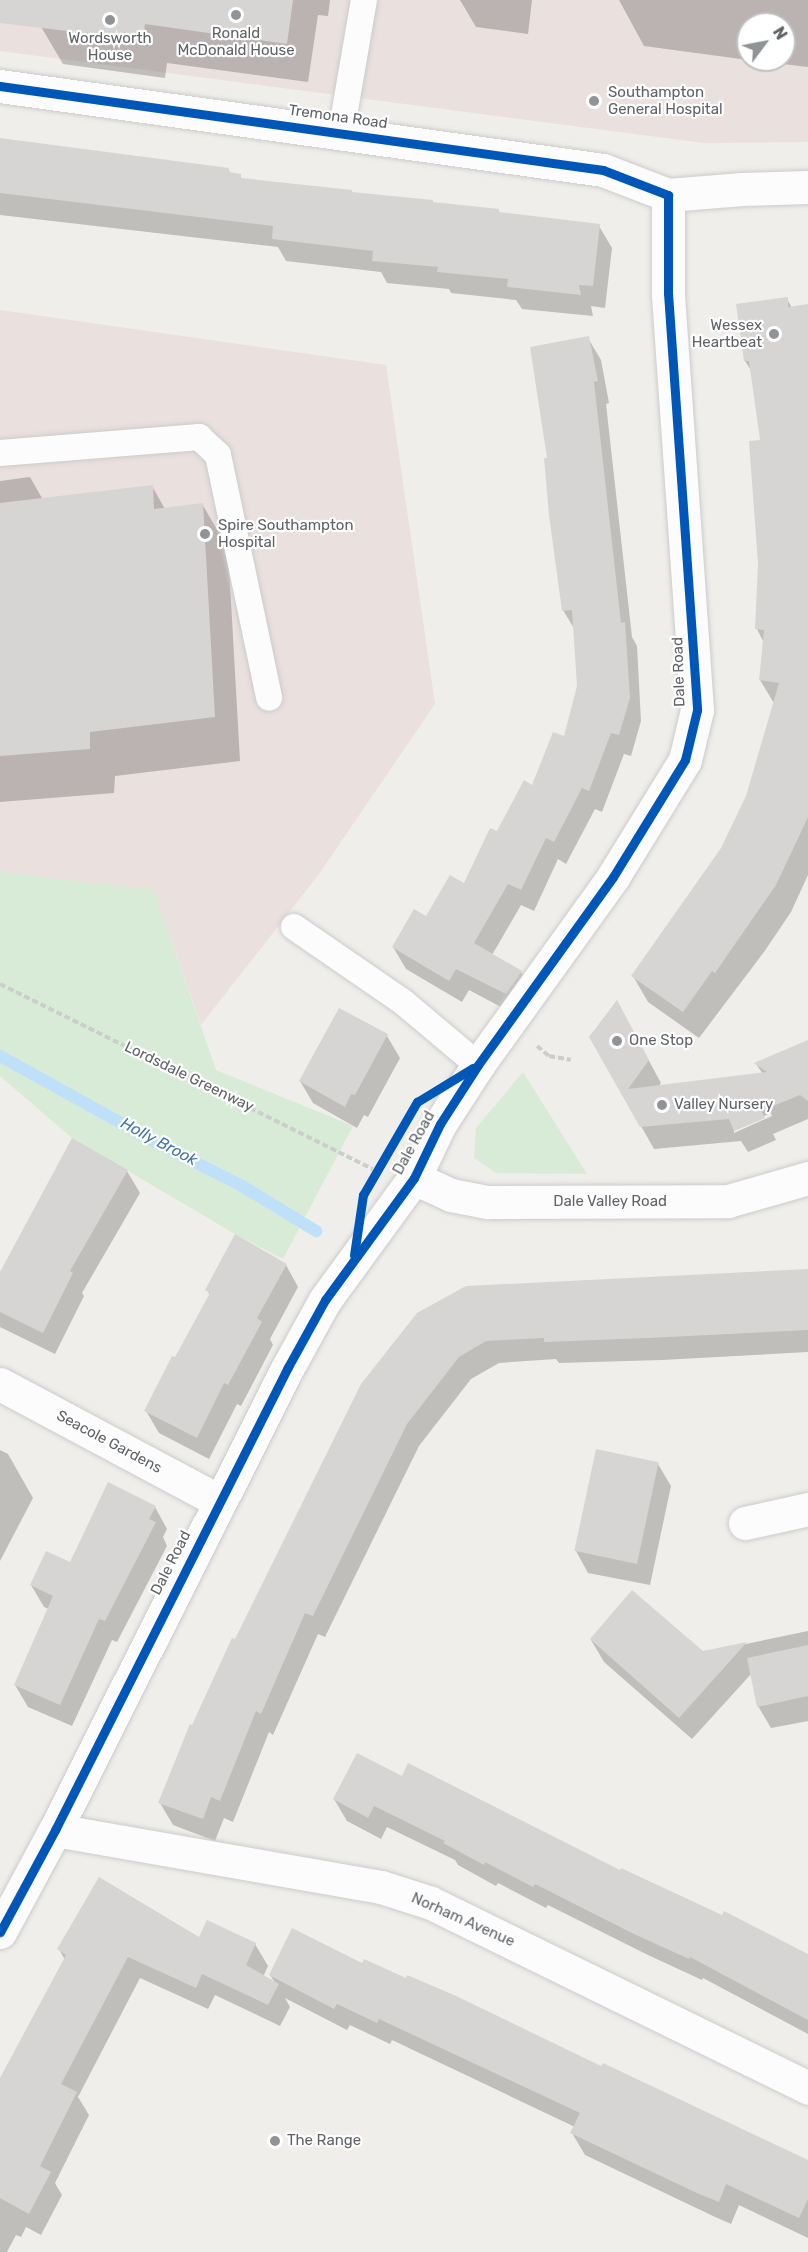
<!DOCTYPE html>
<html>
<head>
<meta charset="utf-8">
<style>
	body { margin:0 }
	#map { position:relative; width:808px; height:2252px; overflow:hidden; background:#efeeea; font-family:Rubik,sans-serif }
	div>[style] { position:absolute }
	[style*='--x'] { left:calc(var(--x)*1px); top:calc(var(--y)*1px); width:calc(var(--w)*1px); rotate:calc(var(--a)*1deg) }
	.medical>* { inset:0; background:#eae0de }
	.green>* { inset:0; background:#d8ebd6 }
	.shadow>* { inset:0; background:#0003 }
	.stream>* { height:12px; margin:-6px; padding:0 6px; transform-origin:6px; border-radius:6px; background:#bfe0f9 }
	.building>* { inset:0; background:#d6d5d3; transform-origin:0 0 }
	.path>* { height:4px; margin-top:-2px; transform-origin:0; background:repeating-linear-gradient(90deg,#cacfcc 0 6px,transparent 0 9px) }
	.roads { filter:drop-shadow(0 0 2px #cbcccc) drop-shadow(0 0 2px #cbcccc) }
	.service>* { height:26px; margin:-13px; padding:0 13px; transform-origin:13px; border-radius:13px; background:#fdfcfc }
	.minor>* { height:33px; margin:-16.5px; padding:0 16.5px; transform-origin:16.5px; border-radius:16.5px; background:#fdfcfc }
	.cycleway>* { height:9px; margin:-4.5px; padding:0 4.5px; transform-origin:4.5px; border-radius:4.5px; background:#0057b8 }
	.dots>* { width:16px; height:16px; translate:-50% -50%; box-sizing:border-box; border:3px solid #fff; border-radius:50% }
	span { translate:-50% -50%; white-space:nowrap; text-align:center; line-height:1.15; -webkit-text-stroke:4.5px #fff; paint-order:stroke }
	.poi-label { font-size:15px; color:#5f6368 }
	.left { translate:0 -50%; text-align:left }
	.right { translate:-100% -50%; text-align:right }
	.street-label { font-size:15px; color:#5f6368 }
	.water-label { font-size:16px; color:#4174aa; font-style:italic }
	.north { position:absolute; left:736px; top:12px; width:60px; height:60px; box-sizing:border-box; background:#fff; border:2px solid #bfc1c3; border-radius:50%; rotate:58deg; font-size:16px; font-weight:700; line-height:24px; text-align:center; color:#5f6368 }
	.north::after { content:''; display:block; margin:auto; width:21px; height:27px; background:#919496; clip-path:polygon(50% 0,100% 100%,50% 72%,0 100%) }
</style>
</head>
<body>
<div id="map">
	<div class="medical">
		<i style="clip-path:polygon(evenodd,0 0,808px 0,808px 142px,704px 143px,0 51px,0 0,748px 24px,784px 24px,784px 60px,748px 60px,748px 24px)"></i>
		<i style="clip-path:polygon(0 310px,386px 365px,435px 704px,319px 874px,201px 1025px,154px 890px,0 872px)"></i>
	</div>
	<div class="green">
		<i style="clip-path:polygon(0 872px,154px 890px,216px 1070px,353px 1126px,283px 1259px,235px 1234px,72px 1138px,0 1076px)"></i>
		<i style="clip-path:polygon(523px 1072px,587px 1174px,496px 1173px,474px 1158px,476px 1128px)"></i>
	</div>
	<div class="shadow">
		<i style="clip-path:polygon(0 0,330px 0,328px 16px,318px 15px,308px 82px,167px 63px,165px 78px,63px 64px,40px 25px)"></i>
		<i style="clip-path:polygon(460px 0,532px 0,528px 34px,476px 27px)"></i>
		<i style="clip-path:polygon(619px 0,808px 0,808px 67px,750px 60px,784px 60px,784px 24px,748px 24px,748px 60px,644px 46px)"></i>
		<i style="clip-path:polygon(0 139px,228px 169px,231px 174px,240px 176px,242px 179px,599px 226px,612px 248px,605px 308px,591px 306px,593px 316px,522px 309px,516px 300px,451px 293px,449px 289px,387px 283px,381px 272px,286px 261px,278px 247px,0 215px)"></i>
		<i style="clip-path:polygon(787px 299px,792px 308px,808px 305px,808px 875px,791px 912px,764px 952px,699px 1038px,648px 1002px,633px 976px,722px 849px,747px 797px,775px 705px,760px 680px,764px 643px,757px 629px,762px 441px,752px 372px,745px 361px)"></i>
		<i style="clip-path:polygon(588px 338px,601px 360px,609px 403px,606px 404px,632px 637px,637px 646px,641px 721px,631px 756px,624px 754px,602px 812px,595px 809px,566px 864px,558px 859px,534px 911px,521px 905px,492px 955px,521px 972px,534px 994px,518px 1016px,469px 990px,462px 1002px,406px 969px,393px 947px,464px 885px,565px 738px,579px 686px,575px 630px,563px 610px,549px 459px)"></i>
		<i style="clip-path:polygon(30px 477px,43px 500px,152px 486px,165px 509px,202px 504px,228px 548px,240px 761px,115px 776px,114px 793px,0 802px,0 481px)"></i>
		<i style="clip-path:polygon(evenodd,629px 1024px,661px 1083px,658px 1087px,763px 1074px,756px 1064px,808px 1041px,808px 1119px,773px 1134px,776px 1140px,748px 1152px,741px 1141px,654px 1149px,591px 1037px,629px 1024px,771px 1113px,772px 1116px,734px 1133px,734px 1129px,771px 1113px)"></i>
		<i style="clip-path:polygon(387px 1036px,400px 1058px,368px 1117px,364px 1115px,357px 1128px,313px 1103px,300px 1081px)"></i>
		<i style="clip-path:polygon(127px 1171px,140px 1193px,82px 1293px,84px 1296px,55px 1354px,0 1327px,0 1272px)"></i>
		<i style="clip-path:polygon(286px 1265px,298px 1287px,270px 1339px,273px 1345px,241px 1406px,237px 1404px,209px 1459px,159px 1433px,146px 1411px,210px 1295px,207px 1290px)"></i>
		<i style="clip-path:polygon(808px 1271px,808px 1352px,662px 1360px,559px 1363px,556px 1359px,499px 1363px,471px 1379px,419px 1446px,325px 1637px,318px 1634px,273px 1735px,269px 1732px,233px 1822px,224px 1818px,215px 1841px,173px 1825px,160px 1803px,193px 1727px,236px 1641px,418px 1314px)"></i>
		<i style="clip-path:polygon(0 1450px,8px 1454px,33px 1498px,0 1561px)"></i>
		<i style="clip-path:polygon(658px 1464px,671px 1486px,650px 1585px,588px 1573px,576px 1551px)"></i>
		<i style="clip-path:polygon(155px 1507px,167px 1529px,163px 1537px,167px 1546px,117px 1642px,112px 1640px,72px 1726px,28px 1707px,15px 1685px,49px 1609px,44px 1607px,31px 1585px,71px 1564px)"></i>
		<i style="clip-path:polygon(808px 1631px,808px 1721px,771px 1728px,758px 1706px,752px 1673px,692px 1739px,604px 1662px,591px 1640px,702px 1653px)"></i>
		<i style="clip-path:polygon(403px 1778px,808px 1964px,808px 2034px,703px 1978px,702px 1980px,648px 1955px,548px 1905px,546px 1908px,498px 1883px,496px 1886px,458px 1865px,455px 1860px,387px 1827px,381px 1839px,347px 1821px,334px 1799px)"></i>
		<i style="clip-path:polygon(200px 1939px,255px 1944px,268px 1966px,263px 1977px,276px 1984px,270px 1975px,363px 1965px,808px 2164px,808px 2238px,739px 2205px,731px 2224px,713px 2216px,585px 2155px,572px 2133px,575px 2127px,392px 2040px,390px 2044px,350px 2025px,347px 2030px,285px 1998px,290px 2007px,280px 2026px,215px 1995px,208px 2009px,140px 1978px,78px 2097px,89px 2115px,55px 2183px,62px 2195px,41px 2235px,26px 2227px,21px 2237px,16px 2235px,7px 2252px,0 2252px,0 2086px,65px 1960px,59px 1949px)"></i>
	</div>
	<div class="stream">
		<i style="--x:0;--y:1056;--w:179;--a:29"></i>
		<i style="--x:157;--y:1143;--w:95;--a:26.8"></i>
		<i style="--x:242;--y:1186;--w:87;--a:31.3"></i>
	</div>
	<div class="building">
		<i style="clip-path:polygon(0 0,293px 0,287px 44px,145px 24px,143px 40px,0 23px)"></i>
		<i style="clip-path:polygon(0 138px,229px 168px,229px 172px,241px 174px,241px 178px,352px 190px,352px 192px,433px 200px,433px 202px,499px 209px,499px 212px,600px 224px,593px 286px,579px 285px,581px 295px,507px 287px,508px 279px,437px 272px,438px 267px,372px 261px,373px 251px,272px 239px,273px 226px,0 193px)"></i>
		<i style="clip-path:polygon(788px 297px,788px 307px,808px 304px,808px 817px,776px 885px,715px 973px,712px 971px,683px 1012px,631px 976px,721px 848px,746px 796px,779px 683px,759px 680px,764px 630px,755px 629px,758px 564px,749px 441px,760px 440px,749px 361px,744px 361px,736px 304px)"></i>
		<i style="clip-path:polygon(589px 336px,598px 381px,594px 382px,621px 623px,625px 622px,630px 698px,619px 735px,611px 733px,589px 791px,582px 788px,554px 842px,546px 838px,521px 890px,508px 884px,474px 943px,522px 971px,506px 994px,456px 969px,449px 981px,392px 947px,414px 909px,426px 916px,450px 875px,464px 883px,490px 828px,497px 831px,524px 780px,532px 785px,553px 732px,564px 736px,577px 686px,572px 610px,562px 611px,549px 515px,544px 458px,547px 458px,530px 347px)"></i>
		<i style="clip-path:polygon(153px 485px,154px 509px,203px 503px,215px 717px,90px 732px,90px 749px,0 756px,0 503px)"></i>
		<i style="clip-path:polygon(617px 1000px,649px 1060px,628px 1089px,767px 1072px,754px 1063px,808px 1040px,808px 1101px,800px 1095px,761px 1111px,765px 1118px,734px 1131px,729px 1119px,640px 1127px,589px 1037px)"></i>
		<i style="clip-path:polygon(339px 1008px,388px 1034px,355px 1095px,351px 1094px,345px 1107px,299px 1081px)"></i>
		<i style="clip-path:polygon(72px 1138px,128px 1170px,70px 1271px,73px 1273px,43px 1333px,0 1312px,0 1272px)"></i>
		<i style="clip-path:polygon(235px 1234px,287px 1264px,257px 1318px,262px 1322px,228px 1385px,224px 1383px,197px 1438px,144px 1411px,172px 1356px,175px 1357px,210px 1293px,205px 1290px)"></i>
		<i style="clip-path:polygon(808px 1269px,808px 1330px,648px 1338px,544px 1342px,544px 1338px,486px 1341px,459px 1357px,407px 1424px,313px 1616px,305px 1613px,261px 1714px,256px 1711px,220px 1801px,211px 1797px,203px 1819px,158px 1803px,190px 1724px,192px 1725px,232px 1638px,235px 1639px,361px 1384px,417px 1313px,466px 1286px)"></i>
		<i style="left:596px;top:1449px;width:64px;height:104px;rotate:12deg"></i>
		<i style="clip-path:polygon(108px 1482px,156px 1506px,149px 1519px,156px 1522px,105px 1621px,99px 1619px,60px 1705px,14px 1685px,53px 1596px,30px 1585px,46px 1551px,70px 1562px)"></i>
		<i style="clip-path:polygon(632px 1590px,703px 1651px,747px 1642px,679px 1718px,590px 1639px)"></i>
		<i style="clip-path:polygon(808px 1645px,808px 1696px,757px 1707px,747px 1658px)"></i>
		<i style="clip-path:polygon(357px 1753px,402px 1776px,408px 1763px,620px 1870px,621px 1868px,722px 1915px,724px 1911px,808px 1954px,808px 2020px,690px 1957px,689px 1959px,634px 1934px,535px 1884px,533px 1887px,485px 1862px,484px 1865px,443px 1843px,445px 1841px,374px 1806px,368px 1818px,333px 1799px)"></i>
		<i style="clip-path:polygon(99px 1877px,199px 1937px,207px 1920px,256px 1943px,246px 1965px,279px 1984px,268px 2005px,202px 1974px,196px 1988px,128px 1957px,61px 2084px,77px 2092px,40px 2166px,51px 2172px,29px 2214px,0 2198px,0 2078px,66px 1955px,57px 1949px)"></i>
		<i style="clip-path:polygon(292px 1928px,362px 1963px,364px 1959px,406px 1978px,407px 1975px,454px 1995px,601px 2066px,603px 2063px,808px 2160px,808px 2199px,799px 2218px,726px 2184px,719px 2202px,699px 2194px,570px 2133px,580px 2113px,379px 2019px,377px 2023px,337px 2004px,334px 2009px,269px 1975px)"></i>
	</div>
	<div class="path">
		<i style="--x:0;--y:984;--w:416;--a:26.4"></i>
		<i style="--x:537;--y:1046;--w:16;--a:40"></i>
		<i style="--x:549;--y:1056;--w:22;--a:10"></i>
	</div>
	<div class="roads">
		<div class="service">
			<i style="--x:341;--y:133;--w:135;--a:-80.2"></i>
			<i style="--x:0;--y:453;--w:200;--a:-4.6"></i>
			<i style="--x:199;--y:437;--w:26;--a:43"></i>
			<i style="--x:218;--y:455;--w:248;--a:78.1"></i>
			<i style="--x:294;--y:927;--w:132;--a:34.5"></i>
			<i style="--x:403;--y:1002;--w:98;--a:40"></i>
		</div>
		<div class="minor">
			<i style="--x:0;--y:86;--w:609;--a:7.93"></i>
			<i style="--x:603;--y:170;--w:70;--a:21"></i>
			<i style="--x:668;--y:195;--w:74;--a:-4.6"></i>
			<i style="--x:742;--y:189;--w:66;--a:-1.7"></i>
			<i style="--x:414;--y:1178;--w:41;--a:24.7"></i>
			<i style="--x:451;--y:1195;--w:38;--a:11"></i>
			<i style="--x:488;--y:1202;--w:240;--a:-0.2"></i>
			<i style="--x:728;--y:1201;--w:83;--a:-16"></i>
			<i style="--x:0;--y:1384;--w:248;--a:28.1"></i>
			<i style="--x:745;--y:1523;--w:65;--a:-12.5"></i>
			<i style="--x:55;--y:1830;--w:331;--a:9.9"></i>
			<i style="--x:381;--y:1887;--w:52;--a:17.7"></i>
			<i style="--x:431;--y:1903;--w:420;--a:26.1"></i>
			<i style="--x:0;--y:1932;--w:116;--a:-61.7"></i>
			<i style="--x:55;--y:1830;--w:518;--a:-63.29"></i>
			<i style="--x:288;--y:1367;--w:77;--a:-61.1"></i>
			<i style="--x:325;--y:1300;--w:151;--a:-53.9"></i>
			<i style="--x:414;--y:1178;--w:60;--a:-64.3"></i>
			<i style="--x:440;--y:1124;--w:70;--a:-57.2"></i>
			<i style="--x:478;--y:1065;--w:231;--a:-54.3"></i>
			<i style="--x:613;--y:877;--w:137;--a:-58.4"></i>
			<i style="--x:685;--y:760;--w:51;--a:-76.5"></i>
			<i style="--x:697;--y:710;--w:418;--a:-94"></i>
			<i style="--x:668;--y:293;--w:98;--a:-90"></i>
		</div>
	</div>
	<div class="cycleway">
		<i style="--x:0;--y:86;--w:609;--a:7.93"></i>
		<i style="--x:603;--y:170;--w:70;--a:21"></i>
		<i style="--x:668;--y:195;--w:98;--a:90"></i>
		<i style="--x:668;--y:293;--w:418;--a:86"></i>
		<i style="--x:697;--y:710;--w:51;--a:103.5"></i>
		<i style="--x:685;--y:760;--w:137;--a:121.6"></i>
		<i style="--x:613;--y:877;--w:231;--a:125.7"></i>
		<i style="--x:478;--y:1065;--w:70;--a:122.8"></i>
		<i style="--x:440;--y:1124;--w:60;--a:115.7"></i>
		<i style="--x:414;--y:1178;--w:151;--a:126.1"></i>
		<i style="--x:325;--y:1300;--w:77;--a:118.9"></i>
		<i style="--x:288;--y:1367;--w:518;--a:116.71"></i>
		<i style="--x:55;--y:1830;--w:116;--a:118.3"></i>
		<i style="--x:354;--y:1255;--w:61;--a:-81.5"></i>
		<i style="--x:363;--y:1195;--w:108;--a:-59.9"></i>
		<i style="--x:417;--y:1102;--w:66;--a:-31.3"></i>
	</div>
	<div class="dots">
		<i style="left:236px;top:15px;background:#919496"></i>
		<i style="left:110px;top:20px;background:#919496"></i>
		<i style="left:594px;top:101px;background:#919496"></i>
		<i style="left:774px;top:334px;background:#919496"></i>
		<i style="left:205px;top:534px;background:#919496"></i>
		<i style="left:617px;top:1041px;background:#919496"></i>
		<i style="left:662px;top:1105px;background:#919496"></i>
		<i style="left:275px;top:2141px;background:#919496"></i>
	</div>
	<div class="poi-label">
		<span style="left:236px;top:42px">Ronald<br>McDonald House</span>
		<span style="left:110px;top:47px">Wordsworth<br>House</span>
		<span class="left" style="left:608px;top:101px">Southampton<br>General Hospital</span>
		<span class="right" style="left:762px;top:334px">Wessex<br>Heartbeat</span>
		<span class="left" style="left:218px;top:534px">Spire Southampton<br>Hospital</span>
		<span class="left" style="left:629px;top:1041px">One Stop</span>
		<span class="left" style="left:674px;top:1105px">Valley Nursery</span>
		<span class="left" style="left:287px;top:2141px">The Range</span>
	</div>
	<div class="street-label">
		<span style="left:338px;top:117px;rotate:8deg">Tremona Road</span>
		<span style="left:679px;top:672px;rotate:-92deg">Dale Road</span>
		<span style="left:189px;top:1077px;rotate:26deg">Lordsdale Greenway</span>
		<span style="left:414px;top:1143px;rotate:-61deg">Dale Road</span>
		<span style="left:610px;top:1202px">Dale Valley Road</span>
		<span style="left:109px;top:1442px;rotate:28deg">Seacole Gardens</span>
		<span style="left:171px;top:1563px;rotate:-63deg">Dale Road</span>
		<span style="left:463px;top:1920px;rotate:24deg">Norham Avenue</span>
	</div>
	<div class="water-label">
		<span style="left:159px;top:1142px;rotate:28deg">Holly Brook</span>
	</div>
	<div class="north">N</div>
</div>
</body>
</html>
